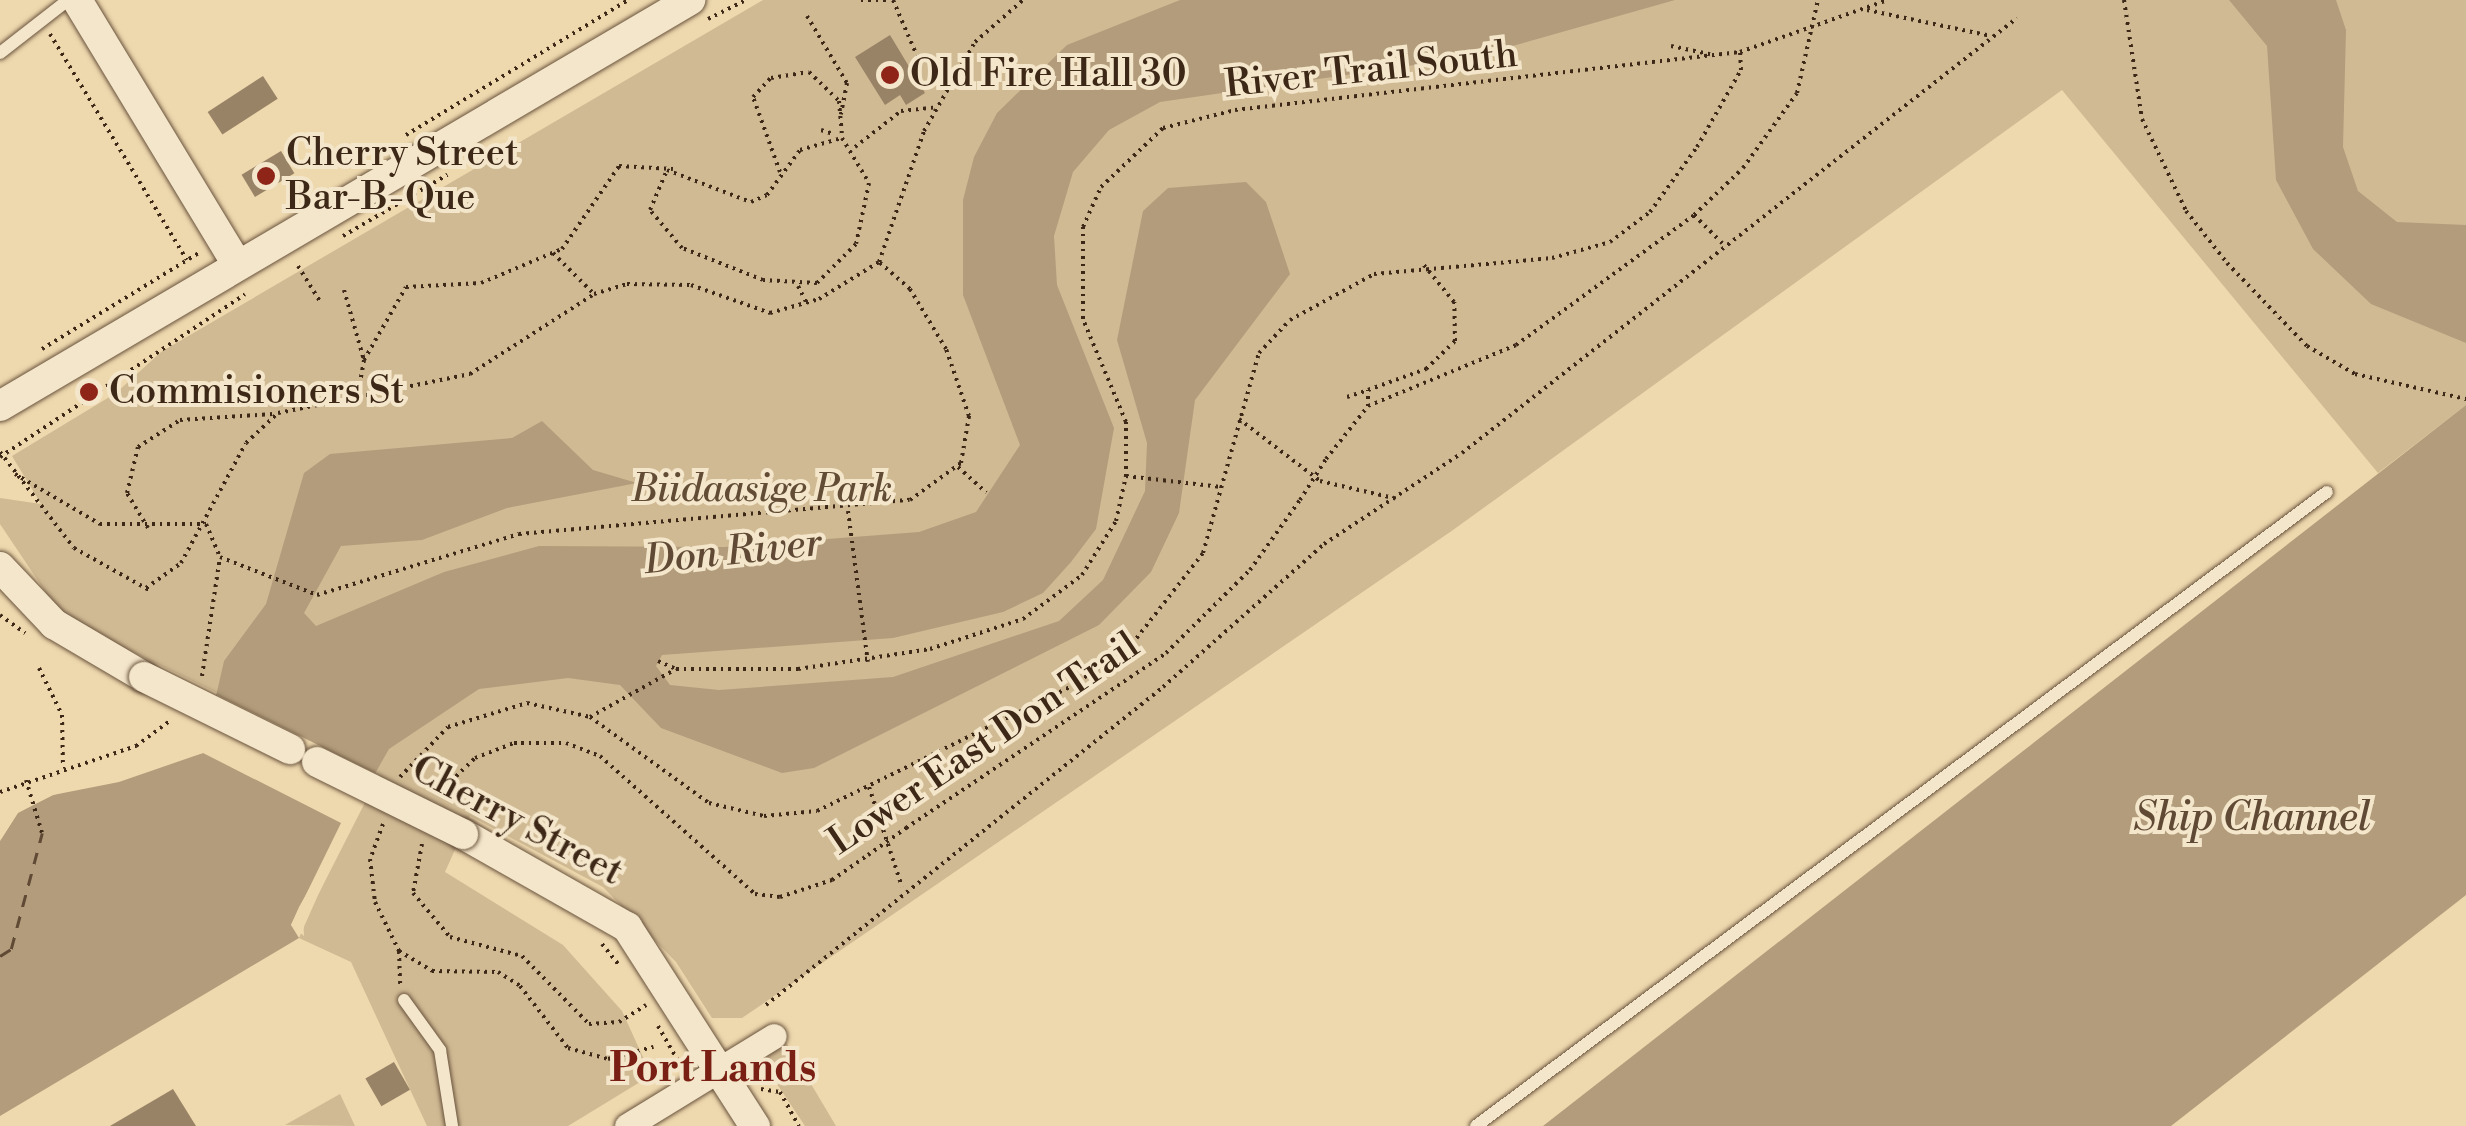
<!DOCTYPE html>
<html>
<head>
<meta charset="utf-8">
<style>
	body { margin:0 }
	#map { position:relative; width:2466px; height:1126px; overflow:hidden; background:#eed8ae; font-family:"Libre Bodoni",serif }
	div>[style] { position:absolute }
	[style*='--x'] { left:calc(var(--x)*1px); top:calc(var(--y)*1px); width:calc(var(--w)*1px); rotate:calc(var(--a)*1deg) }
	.green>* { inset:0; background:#d0ba94 }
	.water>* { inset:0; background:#b29c7b }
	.pier>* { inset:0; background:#eed8ae }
	.ferry>* { height:2.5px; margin-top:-1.25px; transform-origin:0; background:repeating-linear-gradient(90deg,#604a35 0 12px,transparent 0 22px) }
	.building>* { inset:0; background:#998366; transform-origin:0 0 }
	.path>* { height:4px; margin-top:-2px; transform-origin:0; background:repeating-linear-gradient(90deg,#3d2717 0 2.5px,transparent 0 7.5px) }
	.roads { filter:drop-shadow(0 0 2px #69533d) drop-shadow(0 0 2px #69533d) }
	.service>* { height:12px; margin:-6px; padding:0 6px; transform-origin:6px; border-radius:6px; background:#f4e6ca }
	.minor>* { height:25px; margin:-12.5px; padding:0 12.5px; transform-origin:12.5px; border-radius:12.5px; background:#f4e6ca }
	.tertiary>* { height:30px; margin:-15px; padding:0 15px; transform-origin:15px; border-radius:15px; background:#f4e6ca }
	.path-bridge>* { height:4px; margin-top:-2px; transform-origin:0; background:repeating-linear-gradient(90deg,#3d2717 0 2.5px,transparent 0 7.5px) }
	.bridges { filter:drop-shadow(0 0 2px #69533d) drop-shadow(0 0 2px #69533d) }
	.tertiary-bridge>* { height:30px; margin:-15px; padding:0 15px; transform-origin:15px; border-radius:15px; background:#f4e6ca }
	.dots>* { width:28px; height:28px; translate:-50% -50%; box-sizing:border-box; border:5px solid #f4e6ca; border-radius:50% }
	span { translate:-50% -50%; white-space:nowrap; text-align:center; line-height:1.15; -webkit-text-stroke:8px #f4e6ca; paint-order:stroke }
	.street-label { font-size:38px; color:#3d2717 }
	.poi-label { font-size:38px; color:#3d2717 }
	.left { translate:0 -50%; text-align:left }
	.park-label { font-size:38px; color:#624c36; font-style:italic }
	.water-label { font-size:40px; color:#604a35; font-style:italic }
	.neighbourhood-label { font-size:40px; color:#7a1f14; font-weight:700 }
</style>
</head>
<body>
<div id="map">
	<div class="green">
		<i style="clip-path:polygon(763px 0,2466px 0,2466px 405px,2378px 473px,2062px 90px,1453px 530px,742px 1018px,712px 1018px,676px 962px,603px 887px,470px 816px,445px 872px,563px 945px,622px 1011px,648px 1068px,645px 1079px,568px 1126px,427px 1126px,351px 962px,299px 938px,374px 769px,63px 618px,0 524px,0 498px,41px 504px,12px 456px,116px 393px,161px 352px)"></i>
		<i style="clip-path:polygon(786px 1042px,836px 1126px,805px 1126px,775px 1081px,767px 1056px)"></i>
		<i style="clip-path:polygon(340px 1094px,355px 1126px,285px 1125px)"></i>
	</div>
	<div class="water">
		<i style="clip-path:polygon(1180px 0,1675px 0,1477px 56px,1160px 102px,1109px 130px,1073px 172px,1054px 236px,1057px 285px,1114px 428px,1096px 529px,1071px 562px,1043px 593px,1003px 612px,893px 638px,662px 655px,656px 666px,670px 685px,719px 690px,893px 677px,1059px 621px,1103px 580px,1145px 491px,1147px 443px,1117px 340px,1143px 211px,1168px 188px,1246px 182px,1266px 202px,1290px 274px,1195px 400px,1179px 513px,1151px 572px,1099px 625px,814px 768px,782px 773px,661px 728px,620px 685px,568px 678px,479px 689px,389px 749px,299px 907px,291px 925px,299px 938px,0 1116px,0 841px,18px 812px,53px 795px,203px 753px,224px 661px,266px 604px,304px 473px,330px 454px,512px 438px,542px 421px,593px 470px,637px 483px,507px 508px,422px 540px,341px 546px,304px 613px,316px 626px,444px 572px,539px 546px,724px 547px,919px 532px,976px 512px,1020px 445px,963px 295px,963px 200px,974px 157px,997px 113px,1067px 45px)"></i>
		<i style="clip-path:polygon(2229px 0,2336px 0,2346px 30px,2343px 147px,2358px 191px,2397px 222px,2466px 225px,2466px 343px,2371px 304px,2313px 249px,2276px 180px,2267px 46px)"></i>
		<i style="clip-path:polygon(2466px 405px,2466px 895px,2171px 1126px,1543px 1126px)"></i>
	</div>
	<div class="pier">
		<i style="clip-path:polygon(217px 695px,379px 775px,318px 895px,303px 909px,304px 936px,291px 925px,341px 823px,203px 753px,119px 782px,53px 795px,18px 813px,0 841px,15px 809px,51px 791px,199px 749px)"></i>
	</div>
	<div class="ferry">
		<i style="--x:0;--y:956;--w:13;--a:-32"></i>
		<i style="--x:11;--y:949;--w:120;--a:-75"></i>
	</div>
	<div class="building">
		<i style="clip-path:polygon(890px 35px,925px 93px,906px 105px,900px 95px,885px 105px,855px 57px)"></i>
		<i style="left:263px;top:76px;width:27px;height:66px;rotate:57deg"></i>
		<i style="left:281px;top:151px;width:26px;height:46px;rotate:59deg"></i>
		<i style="left:394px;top:1062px;width:32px;height:33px;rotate:60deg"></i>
		<i style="clip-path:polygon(173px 1089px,196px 1126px,110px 1126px)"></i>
	</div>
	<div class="path">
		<i style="--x:861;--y:0;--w:27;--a:0"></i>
		<i style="--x:893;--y:0;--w:61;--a:66.8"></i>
		<i style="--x:917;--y:56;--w:43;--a:27.8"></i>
		<i style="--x:2124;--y:0;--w:120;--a:81.4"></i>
		<i style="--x:2142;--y:119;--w:102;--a:64.4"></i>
		<i style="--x:2186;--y:211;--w:66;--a:51.7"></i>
		<i style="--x:2227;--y:263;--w:115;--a:46.1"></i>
		<i style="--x:2307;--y:346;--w:56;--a:30.3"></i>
		<i style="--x:2355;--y:374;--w:114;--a:12.7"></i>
		<i style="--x:1867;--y:10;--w:127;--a:11.8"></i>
		<i style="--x:807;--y:16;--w:78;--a:59.2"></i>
		<i style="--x:847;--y:83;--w:32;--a:101"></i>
		<i style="--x:708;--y:19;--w:42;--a:-26.6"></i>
		<i style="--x:50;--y:34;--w:264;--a:58.8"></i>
		<i style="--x:1671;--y:46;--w:40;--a:12"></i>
		<i style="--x:821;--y:130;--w:13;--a:18"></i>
		<i style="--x:406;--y:135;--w:260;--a:-31.3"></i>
		<i style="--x:855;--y:147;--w:58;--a:-38"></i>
		<i style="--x:901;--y:111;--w:37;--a:-6"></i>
		<i style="--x:780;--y:172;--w:80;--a:-109.8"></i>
		<i style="--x:753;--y:97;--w:26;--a:-47"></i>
		<i style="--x:771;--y:78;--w:38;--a:-9"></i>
		<i style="--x:809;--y:72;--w:42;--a:44"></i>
		<i style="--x:839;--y:101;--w:37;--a:85"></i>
		<i style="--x:842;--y:138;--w:52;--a:59"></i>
		<i style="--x:869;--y:183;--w:62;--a:102"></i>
		<i style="--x:856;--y:244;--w:55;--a:135"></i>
		<i style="--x:817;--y:283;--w:54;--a:-176.8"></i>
		<i style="--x:763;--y:280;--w:87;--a:-158.4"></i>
		<i style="--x:682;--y:248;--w:50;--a:-130.1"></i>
		<i style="--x:650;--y:210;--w:43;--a:-67"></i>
		<i style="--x:667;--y:170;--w:90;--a:20.9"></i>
		<i style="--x:751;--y:202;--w:17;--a:-24"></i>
		<i style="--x:767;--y:195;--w:56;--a:-53.7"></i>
		<i style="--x:800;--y:150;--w:44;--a:-15.9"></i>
		<i style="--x:1694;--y:215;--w:40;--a:45"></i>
		<i style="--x:343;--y:236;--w:121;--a:-30.4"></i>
		<i style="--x:553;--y:253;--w:58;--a:45"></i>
		<i style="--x:298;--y:266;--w:44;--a:58.1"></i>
		<i style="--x:798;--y:286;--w:20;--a:63"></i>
		<i style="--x:344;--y:290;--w:73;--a:74.1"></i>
		<i style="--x:364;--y:360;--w:36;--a:100"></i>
		<i style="--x:42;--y:349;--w:185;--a:-31.5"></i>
		<i style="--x:364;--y:360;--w:84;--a:-60.1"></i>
		<i style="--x:406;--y:287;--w:75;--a:-3.1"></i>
		<i style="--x:481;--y:283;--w:88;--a:-22.8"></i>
		<i style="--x:562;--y:249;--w:101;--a:-55.5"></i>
		<i style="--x:619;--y:166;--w:54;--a:3.2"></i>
		<i style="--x:1347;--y:397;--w:22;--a:-18"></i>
		<i style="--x:1368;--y:406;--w:16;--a:-90"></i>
		<i style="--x:1368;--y:390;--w:62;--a:-19.9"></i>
		<i style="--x:1426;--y:369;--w:40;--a:-44"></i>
		<i style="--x:1455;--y:341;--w:39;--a:-91"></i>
		<i style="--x:1454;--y:302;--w:49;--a:-129.2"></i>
		<i style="--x:1239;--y:419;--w:102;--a:37.4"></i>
		<i style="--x:1320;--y:481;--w:80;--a:13"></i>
		<i style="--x:0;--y:452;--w:121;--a:52.4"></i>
		<i style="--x:74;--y:548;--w:88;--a:29.2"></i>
		<i style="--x:0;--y:457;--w:294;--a:-33.6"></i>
		<i style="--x:1326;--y:459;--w:68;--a:-51.6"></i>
		<i style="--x:1368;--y:406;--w:160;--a:-22.4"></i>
		<i style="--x:1516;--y:345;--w:220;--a:-36.1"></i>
		<i style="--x:1694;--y:215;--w:68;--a:-43.8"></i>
		<i style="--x:1743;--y:168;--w:92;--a:-54.2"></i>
		<i style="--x:1797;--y:93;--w:95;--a:-77.3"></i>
		<i style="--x:958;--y:467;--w:38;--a:42"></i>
		<i style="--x:15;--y:474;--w:99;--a:30.5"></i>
		<i style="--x:100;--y:524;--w:106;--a:0"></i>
		<i style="--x:206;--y:524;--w:36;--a:67"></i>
		<i style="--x:220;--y:557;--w:104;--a:21.4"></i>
		<i style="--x:317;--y:595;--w:211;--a:-16.8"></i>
		<i style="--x:519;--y:534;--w:392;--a:-5"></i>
		<i style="--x:910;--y:500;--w:63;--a:-36"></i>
		<i style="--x:961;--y:463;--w:48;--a:-80.3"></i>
		<i style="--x:969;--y:416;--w:71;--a:-108.9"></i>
		<i style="--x:946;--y:349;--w:70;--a:-121"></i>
		<i style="--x:910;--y:289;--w:41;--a:-138.9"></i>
		<i style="--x:1126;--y:476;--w:96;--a:6.6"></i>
		<i style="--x:848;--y:511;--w:152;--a:82.5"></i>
		<i style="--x:148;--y:528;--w:41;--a:-121"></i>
		<i style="--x:127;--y:493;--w:47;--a:-76.6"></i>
		<i style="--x:138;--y:447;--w:50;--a:-32.7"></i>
		<i style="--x:180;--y:420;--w:93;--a:-3.7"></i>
		<i style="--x:146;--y:588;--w:43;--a:-35.5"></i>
		<i style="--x:181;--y:563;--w:136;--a:-61.6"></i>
		<i style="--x:246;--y:443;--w:44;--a:-43.2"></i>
		<i style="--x:278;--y:413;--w:196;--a:-11.5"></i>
		<i style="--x:470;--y:374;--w:148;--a:-32.8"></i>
		<i style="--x:594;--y:294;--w:34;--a:-17"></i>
		<i style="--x:627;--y:284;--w:64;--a:0.9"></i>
		<i style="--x:691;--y:285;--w:84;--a:19.5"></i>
		<i style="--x:770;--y:313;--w:51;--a:-15.9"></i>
		<i style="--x:819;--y:299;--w:70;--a:-31.7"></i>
		<i style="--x:879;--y:262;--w:139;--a:-71"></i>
		<i style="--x:924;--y:131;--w:103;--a:-60.2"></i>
		<i style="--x:975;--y:42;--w:64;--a:-41.2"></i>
		<i style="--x:0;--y:615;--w:31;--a:36"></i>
		<i style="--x:658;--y:661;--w:20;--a:24"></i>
		<i style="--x:39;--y:668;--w:52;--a:63.9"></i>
		<i style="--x:62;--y:715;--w:53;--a:88.9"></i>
		<i style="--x:202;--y:676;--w:120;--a:-81.4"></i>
		<i style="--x:590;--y:717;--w:98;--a:-29.2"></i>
		<i style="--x:676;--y:669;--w:122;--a:0"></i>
		<i style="--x:798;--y:669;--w:134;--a:-8.6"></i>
		<i style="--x:930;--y:649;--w:98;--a:-17.9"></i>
		<i style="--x:1023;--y:619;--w:74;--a:-36.7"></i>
		<i style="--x:1082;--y:575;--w:64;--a:-57.8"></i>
		<i style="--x:1116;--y:521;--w:46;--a:-77.5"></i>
		<i style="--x:1126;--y:476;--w:54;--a:-90"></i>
		<i style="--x:1126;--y:422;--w:112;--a:-112.7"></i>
		<i style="--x:1083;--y:319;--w:92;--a:-90"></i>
		<i style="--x:1083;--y:227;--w:44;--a:-65.8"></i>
		<i style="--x:1101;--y:187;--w:86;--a:-43.6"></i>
		<i style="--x:1163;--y:128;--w:74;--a:-14"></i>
		<i style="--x:1235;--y:110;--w:508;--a:-6.55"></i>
		<i style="--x:1740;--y:52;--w:157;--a:-19.4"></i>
		<i style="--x:400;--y:777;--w:69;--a:-46.2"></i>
		<i style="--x:448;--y:727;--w:83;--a:-16.9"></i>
		<i style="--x:527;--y:703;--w:65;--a:12.5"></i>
		<i style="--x:590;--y:717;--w:147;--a:35.9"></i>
		<i style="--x:709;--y:803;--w:57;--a:13.3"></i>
		<i style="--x:764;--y:816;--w:53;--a:-5.4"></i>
		<i style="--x:817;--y:811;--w:284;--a:-26.1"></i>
		<i style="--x:1072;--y:686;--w:73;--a:-35"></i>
		<i style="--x:1132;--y:644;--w:115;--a:-52"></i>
		<i style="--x:1203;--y:553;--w:208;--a:-74.4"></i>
		<i style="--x:1259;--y:353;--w:45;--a:-46.8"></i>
		<i style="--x:1290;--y:320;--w:96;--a:-28.7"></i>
		<i style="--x:1374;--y:274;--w:179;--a:-5.1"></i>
		<i style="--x:1552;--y:258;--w:60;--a:-15.4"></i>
		<i style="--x:1610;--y:242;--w:50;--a:-36.9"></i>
		<i style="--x:1650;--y:212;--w:80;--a:-54.1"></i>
		<i style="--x:1697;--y:147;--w:89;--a:-60.3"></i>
		<i style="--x:1741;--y:70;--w:18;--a:-93"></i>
		<i style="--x:26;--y:780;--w:55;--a:73.2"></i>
		<i style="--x:869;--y:787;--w:105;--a:71.7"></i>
		<i style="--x:0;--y:792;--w:144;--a:-18.7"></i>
		<i style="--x:136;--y:746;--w:44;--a:-36.6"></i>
		<i style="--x:440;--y:792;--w:49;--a:-44.2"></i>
		<i style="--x:475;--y:758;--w:42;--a:-21"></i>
		<i style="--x:514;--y:743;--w:52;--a:0"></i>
		<i style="--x:566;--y:743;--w:36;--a:21"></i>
		<i style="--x:600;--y:756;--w:208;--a:41.7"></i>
		<i style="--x:755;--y:894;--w:25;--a:7"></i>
		<i style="--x:780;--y:897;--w:55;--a:-18.1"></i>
		<i style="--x:832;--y:880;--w:44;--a:-34.8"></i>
		<i style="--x:383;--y:824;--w:37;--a:110"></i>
		<i style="--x:370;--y:859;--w:43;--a:83.4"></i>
		<i style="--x:375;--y:902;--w:55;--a:63.9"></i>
		<i style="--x:399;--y:951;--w:39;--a:31"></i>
		<i style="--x:432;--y:971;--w:66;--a:0.9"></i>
		<i style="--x:498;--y:972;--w:26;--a:32"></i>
		<i style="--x:520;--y:986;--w:78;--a:52.3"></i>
		<i style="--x:568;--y:1048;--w:41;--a:15.4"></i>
		<i style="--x:608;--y:1059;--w:47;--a:-14.9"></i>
		<i style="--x:906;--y:828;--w:313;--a:-33.9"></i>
		<i style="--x:1166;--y:653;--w:118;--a:-44.7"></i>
		<i style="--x:1250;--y:570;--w:86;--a:-54.5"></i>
		<i style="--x:422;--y:844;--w:50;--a:100.4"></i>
		<i style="--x:413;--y:893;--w:57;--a:49.9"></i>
		<i style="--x:450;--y:937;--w:74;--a:14.8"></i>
		<i style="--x:522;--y:956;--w:95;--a:45.4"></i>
		<i style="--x:589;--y:1024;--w:30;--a:-4"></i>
		<i style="--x:619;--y:1022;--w:32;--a:-32"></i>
		<i style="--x:602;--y:944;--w:26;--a:51"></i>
		<i style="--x:399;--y:951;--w:35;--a:88"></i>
		<i style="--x:766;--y:1005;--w:509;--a:-38.69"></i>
		<i style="--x:1163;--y:687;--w:215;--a:-41.6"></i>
		<i style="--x:1324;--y:544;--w:165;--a:-33.4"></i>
		<i style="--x:1462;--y:453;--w:705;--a:-38.09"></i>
		<i style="--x:658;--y:1026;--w:46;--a:60.1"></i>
		<i style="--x:761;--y:1089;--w:19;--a:9"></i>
		<i style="--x:780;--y:1092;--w:39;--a:61"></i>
	</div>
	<div class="roads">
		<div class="service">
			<i style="--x:0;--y:53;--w:86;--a:-37.9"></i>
			<i style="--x:404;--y:1000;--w:62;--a:54.2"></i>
			<i style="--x:440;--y:1050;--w:77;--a:81"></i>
			<i style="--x:1476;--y:1126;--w:1061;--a:-36.69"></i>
		</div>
		<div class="minor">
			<i style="--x:627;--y:1126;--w:172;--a:-31.5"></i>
		</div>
		<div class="tertiary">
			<i style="--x:77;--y:0;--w:305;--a:58.8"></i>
			<i style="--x:0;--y:406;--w:801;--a:-30.47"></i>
			<i style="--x:0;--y:567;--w:79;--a:46.5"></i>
			<i style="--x:54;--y:624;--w:104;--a:30.5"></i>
			<i style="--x:463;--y:834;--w:189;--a:29.6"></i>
			<i style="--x:627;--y:927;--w:237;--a:57.3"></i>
		</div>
	</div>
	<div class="path-bridge">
		<i style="--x:1300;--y:500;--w:49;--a:-57.6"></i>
		<i style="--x:868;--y:855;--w:47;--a:-35.4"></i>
	</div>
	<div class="bridges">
		<div class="tertiary-bridge">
			<i style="--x:144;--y:677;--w:163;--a:26.3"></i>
			<i style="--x:317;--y:762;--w:163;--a:26.3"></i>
		</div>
	</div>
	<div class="dots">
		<i style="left:890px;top:75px;background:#8f2418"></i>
		<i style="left:266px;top:176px;background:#8f2418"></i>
		<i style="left:89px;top:392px;background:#8f2418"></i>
	</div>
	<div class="street-label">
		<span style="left:1371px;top:70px;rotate:-6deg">River Trail South</span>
		<span style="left:984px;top:744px;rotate:-34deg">Lower East Don Trail</span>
		<span style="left:517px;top:821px;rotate:28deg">Cherry Street</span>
	</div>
	<div class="poi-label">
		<span class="left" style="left:910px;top:75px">Old Fire Hall 30</span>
		<span class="left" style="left:286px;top:176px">Cherry Street<br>Bar-B-Que</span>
		<span class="left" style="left:109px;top:392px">Commisioners St</span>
	</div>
	<div class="park-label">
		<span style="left:762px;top:490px">Biidaasige Park</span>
	</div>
	<div class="water-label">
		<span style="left:733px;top:552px;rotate:-6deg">Don River</span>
		<span style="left:2252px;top:818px">Ship Channel</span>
	</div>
	<div class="neighbourhood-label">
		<span style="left:713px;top:1069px">Port Lands</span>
	</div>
</div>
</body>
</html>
